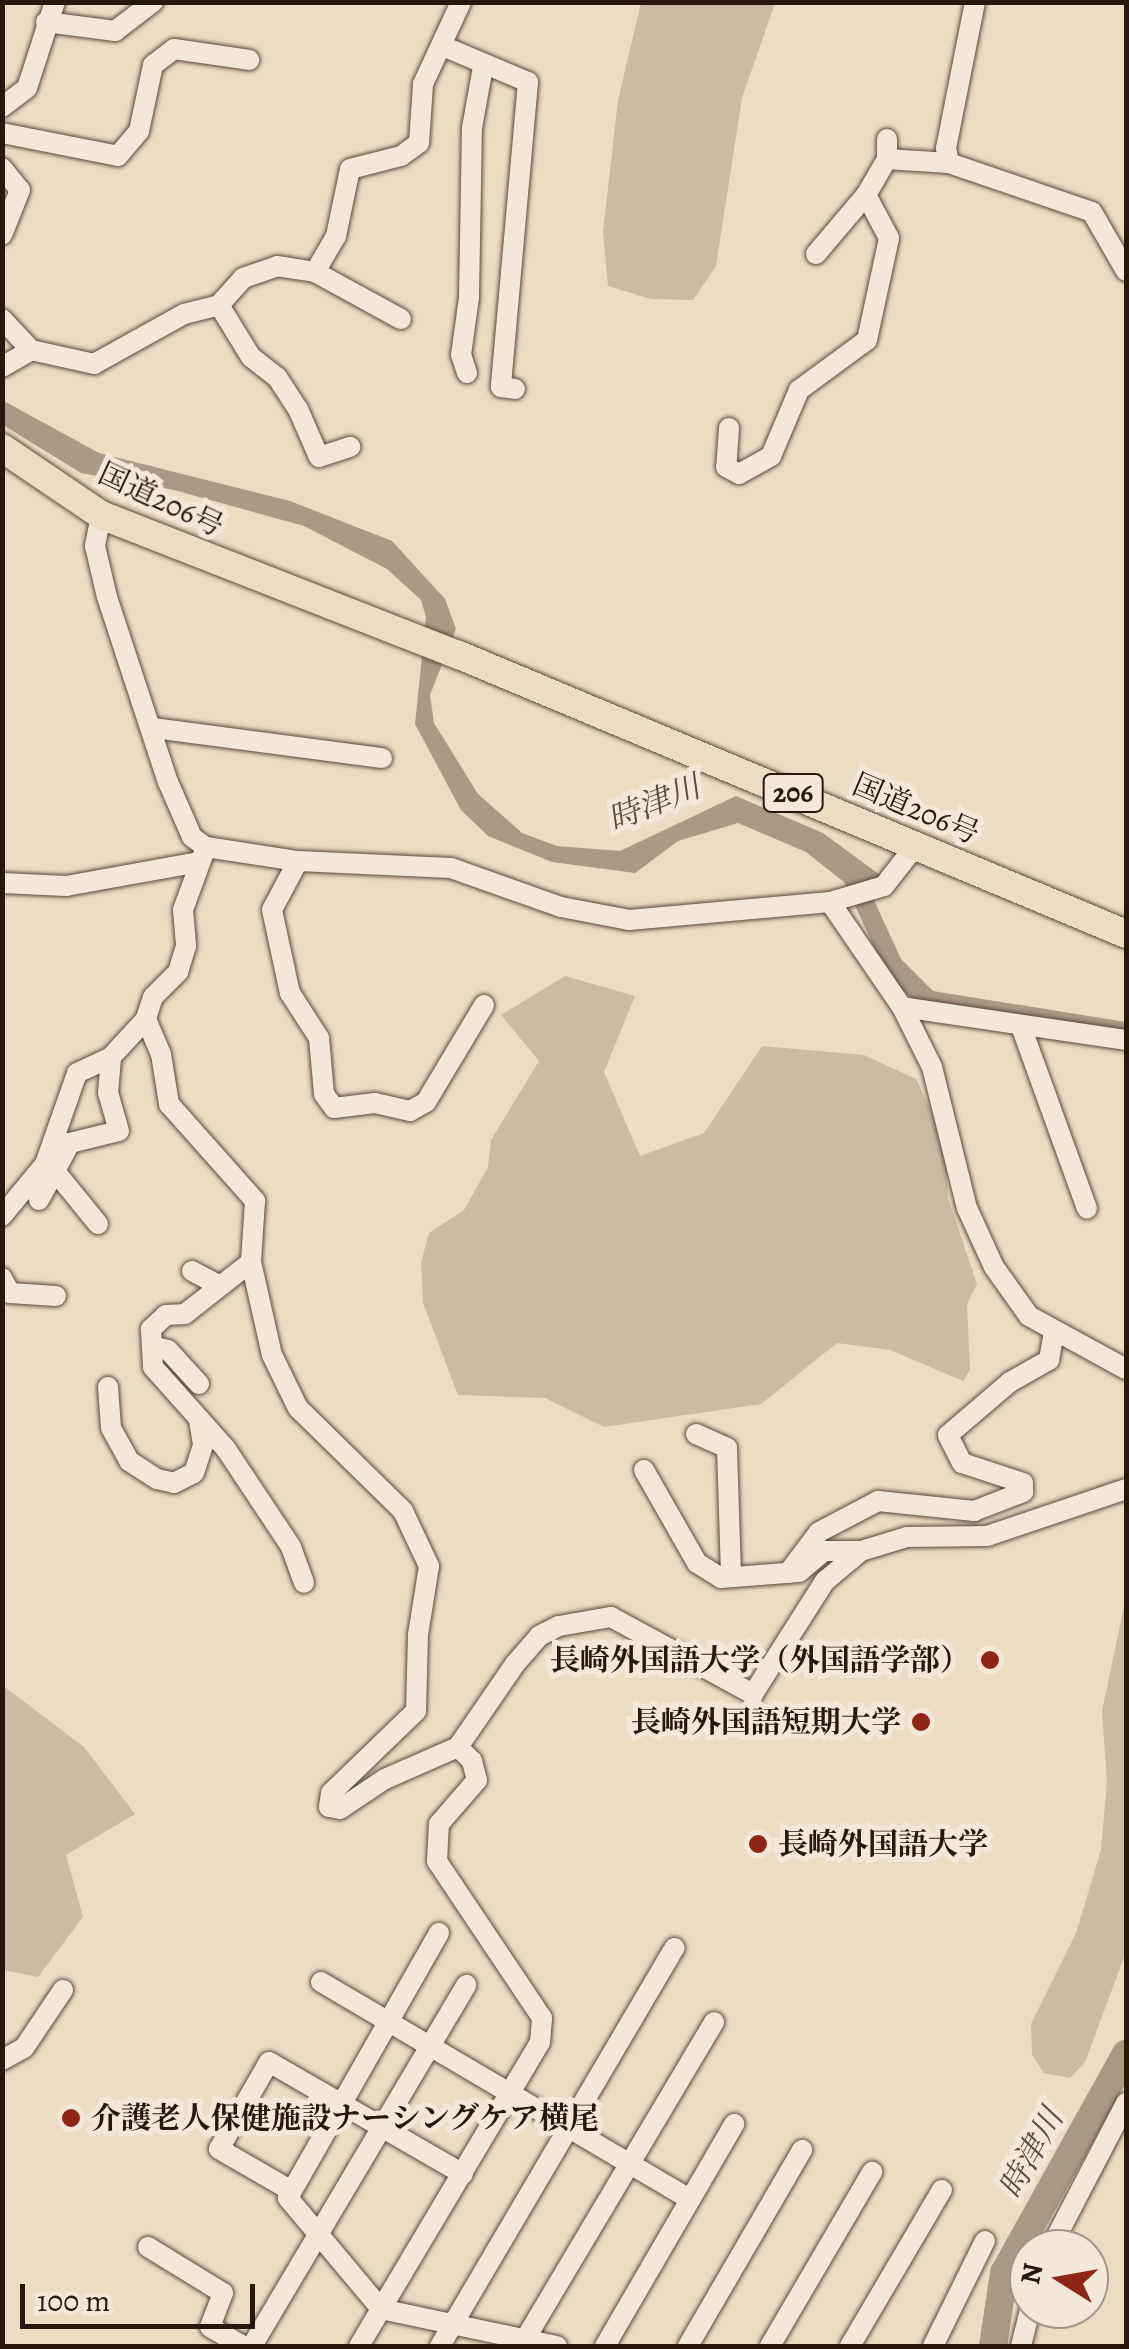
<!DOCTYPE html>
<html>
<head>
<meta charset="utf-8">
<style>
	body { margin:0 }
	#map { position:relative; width:1129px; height:2349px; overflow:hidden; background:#ecdcc2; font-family:Alegreya,"Noto Serif JP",serif }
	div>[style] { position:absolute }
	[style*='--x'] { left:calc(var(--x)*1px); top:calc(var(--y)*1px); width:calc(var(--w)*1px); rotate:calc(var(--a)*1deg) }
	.green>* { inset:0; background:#cbbba3 }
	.water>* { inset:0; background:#aa9984 }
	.river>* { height:28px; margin:-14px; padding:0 14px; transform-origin:14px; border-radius:14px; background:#aa9984 }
	.roads { filter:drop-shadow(0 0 2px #5a483a) drop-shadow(0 0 2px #5a483a) }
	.minor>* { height:20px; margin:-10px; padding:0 10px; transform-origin:10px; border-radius:10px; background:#f3e8d7 }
	.highway>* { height:28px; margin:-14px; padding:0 14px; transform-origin:14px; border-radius:14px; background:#ecdcc2 }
	.dots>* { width:28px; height:28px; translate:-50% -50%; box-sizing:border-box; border:5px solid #f3e8d7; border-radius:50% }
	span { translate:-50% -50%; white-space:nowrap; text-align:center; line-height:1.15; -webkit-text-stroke:10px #f3e8d7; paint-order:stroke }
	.shield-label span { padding:2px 8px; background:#f3e8d7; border:2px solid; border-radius:8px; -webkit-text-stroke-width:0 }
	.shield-label { font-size:28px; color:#29170d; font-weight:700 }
	.street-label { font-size:30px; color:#29170d }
	.poi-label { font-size:30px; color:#29170d; font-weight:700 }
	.right { translate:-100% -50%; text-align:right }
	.left { translate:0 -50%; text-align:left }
	.water-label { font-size:32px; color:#5d4b3d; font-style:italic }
	.frame { position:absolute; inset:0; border:5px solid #29170d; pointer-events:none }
	.north { position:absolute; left:1009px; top:2229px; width:100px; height:100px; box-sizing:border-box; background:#f3e8d7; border:2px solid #a29486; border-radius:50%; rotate:281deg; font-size:28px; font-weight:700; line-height:40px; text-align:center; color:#29170d }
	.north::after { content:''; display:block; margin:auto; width:35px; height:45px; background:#8f2418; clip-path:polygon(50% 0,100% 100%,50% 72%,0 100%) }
	.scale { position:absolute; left:20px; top:2284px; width:235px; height:45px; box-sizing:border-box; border:5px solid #29170d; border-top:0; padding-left:12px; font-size:30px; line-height:35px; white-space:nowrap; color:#29170d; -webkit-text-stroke:8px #f3e8d7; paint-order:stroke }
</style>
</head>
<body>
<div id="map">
	<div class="green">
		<i style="clip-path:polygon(641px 3px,775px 3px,742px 98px,716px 266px,693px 300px,651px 299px,608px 286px,603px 232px,618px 100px)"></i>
		<i style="clip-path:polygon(565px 976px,635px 996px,604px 1072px,640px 1156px,704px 1133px,762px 1046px,864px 1055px,916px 1079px,945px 1140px,948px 1198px,977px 1284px,967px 1304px,970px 1370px,963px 1381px,890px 1350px,837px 1343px,761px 1404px,604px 1427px,545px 1398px,458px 1395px,423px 1303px,421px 1263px,429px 1233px,464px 1210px,488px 1167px,491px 1140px,539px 1061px,501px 1015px)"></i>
		<i style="clip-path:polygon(1126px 1597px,1126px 1952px,1085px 2062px,1070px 2078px,1044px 2073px,1032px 2055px,1031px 2024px,1076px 1933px,1101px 1850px,1107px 1781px,1102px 1711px)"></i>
		<i style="clip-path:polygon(2px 1685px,84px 1747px,135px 1814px,66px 1855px,83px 1917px,38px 1977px,3px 1970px)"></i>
	</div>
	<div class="water">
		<i style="clip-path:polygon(2px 400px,99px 453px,290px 501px,392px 541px,445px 599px,456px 629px,430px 695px,434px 723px,478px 794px,522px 833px,557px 846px,620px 851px,736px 796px,823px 833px,880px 875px,873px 898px,901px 959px,933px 991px,1126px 1022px,1126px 1035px,924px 1007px,890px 981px,844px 882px,806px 852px,738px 823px,678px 841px,635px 873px,552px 862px,488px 836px,461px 810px,415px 724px,426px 617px,421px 600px,387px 569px,304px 526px,174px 490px,81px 473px,3px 425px)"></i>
	</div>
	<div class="river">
		<i style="--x:993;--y:2346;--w:74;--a:-81.4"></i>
		<i style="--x:1004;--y:2273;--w:251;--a:-60.9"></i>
	</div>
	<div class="roads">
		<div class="minor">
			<i style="--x:975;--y:2;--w:149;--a:101.2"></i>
			<i style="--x:946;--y:148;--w:15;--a:79"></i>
			<i style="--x:949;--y:163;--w:151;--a:18.9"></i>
			<i style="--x:1092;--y:212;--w:68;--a:60"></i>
			<i style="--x:46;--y:22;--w:70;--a:7.4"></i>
			<i style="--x:115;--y:31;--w:48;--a:-37.3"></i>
			<i style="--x:445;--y:47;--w:90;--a:22.9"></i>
			<i style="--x:528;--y:82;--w:306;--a:95.1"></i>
			<i style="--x:501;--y:387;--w:14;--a:8"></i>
			<i style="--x:2;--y:107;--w:31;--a:-37"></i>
			<i style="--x:27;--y:88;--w:90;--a:-72"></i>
			<i style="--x:2;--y:133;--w:118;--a:11.2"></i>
			<i style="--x:118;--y:156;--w:33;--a:-50"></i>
			<i style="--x:139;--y:131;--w:67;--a:-78"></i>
			<i style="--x:153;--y:65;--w:26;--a:-37"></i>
			<i style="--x:174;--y:49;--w:76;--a:8.3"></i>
			<i style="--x:887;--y:159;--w:62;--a:3.7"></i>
			<i style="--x:2;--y:168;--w:28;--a:51"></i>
			<i style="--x:20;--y:190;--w:48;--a:111.8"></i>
			<i style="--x:816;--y:254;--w:77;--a:-49.7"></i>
			<i style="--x:866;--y:195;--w:42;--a:-59.7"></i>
			<i style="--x:887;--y:159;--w:20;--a:-90"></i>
			<i style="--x:315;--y:272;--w:98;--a:28.7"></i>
			<i style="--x:219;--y:305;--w:61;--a:58.4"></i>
			<i style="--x:251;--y:357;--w:33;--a:38"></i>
			<i style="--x:277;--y:377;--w:38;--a:57"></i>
			<i style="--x:298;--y:409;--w:52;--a:66.4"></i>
			<i style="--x:319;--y:457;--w:33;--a:-18"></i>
			<i style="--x:2;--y:319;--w:42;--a:46.9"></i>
			<i style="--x:31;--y:350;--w:65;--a:12.5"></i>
			<i style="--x:94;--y:364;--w:103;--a:-29.1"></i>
			<i style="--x:184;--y:314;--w:36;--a:-14"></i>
			<i style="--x:219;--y:305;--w:36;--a:-48"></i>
			<i style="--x:243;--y:278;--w:36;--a:-19"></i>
			<i style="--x:277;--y:266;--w:38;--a:9"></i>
			<i style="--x:315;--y:272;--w:42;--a:-59.7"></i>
			<i style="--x:336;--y:236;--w:68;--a:-78.2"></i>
			<i style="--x:350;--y:169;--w:53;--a:-14.3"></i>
			<i style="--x:401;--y:156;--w:22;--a:-36"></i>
			<i style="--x:419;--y:143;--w:59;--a:-86.1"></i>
			<i style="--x:423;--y:84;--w:90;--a:-65.1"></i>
			<i style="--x:2;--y:367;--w:34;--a:-30"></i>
			<i style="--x:467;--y:373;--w:19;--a:-108"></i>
			<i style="--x:461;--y:355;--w:59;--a:-82.1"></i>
			<i style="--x:469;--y:297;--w:169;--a:-89"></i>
			<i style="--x:472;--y:128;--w:62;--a:-79.8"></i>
			<i style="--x:729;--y:428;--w:39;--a:94"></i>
			<i style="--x:726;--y:467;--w:15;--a:28"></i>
			<i style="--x:739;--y:474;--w:37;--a:-29"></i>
			<i style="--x:771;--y:456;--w:72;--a:-67"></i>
			<i style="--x:799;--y:390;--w:84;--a:-36.3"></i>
			<i style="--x:867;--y:340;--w:104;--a:-77.8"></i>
			<i style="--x:889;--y:238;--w:49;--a:-118.1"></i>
			<i style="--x:101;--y:515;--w:32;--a:101"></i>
			<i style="--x:95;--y:546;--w:52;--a:76.8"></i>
			<i style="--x:107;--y:597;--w:195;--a:71.8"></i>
			<i style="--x:168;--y:782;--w:60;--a:66.4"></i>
			<i style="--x:192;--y:837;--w:17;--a:36"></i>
			<i style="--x:206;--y:847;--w:93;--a:8.7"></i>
			<i style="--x:298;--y:861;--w:153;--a:2.6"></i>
			<i style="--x:451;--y:868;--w:117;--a:19.5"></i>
			<i style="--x:561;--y:907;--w:69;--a:10.8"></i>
			<i style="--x:629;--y:920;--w:202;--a:-5.1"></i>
			<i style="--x:830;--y:902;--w:56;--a:-16.5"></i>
			<i style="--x:884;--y:886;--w:52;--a:-52"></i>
			<i style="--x:153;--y:728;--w:231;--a:7.5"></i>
			<i style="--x:206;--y:847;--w:67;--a:110.1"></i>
			<i style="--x:183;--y:910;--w:36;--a:85"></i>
			<i style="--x:186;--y:946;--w:27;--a:107"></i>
			<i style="--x:178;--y:972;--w:35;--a:135"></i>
			<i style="--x:153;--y:997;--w:23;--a:108"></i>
			<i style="--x:146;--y:1019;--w:38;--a:67"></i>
			<i style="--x:161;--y:1054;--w:51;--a:80.9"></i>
			<i style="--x:169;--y:1104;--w:130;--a:48.4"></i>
			<i style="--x:255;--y:1201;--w:61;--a:93.8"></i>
			<i style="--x:251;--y:1262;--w:95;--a:77.3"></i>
			<i style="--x:272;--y:1355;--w:59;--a:63.9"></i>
			<i style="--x:298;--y:1408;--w:147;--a:44.4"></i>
			<i style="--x:403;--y:1511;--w:61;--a:64.7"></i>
			<i style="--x:429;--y:1566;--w:70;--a:99.1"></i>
			<i style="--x:418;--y:1635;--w:76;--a:91.5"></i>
			<i style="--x:416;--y:1711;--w:118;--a:136"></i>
			<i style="--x:331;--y:1793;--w:14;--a:98"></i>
			<i style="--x:329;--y:1807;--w:11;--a:10"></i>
			<i style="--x:340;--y:1809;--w:54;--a:-33.7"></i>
			<i style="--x:385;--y:1779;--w:80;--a:-23.7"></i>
			<i style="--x:458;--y:1747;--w:101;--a:-55.5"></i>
			<i style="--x:515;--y:1664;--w:37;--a:-49"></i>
			<i style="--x:539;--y:1636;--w:22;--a:-27"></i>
			<i style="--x:559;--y:1626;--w:53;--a:-9.8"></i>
			<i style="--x:611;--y:1617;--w:162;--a:28.5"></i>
			<i style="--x:753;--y:1694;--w:134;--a:-57.5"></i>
			<i style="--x:825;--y:1581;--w:47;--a:-39.8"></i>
			<i style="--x:861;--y:1551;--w:48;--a:-16.9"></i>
			<i style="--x:907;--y:1537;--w:80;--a:-0.7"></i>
			<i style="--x:987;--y:1536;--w:147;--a:-18.7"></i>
			<i style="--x:298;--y:861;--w:55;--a:118"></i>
			<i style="--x:272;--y:910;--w:85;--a:77.8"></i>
			<i style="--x:290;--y:993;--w:54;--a:57.2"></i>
			<i style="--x:319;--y:1038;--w:56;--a:84.9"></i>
			<i style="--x:324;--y:1094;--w:17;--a:54"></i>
			<i style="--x:334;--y:1108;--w:41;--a:-7"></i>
			<i style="--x:375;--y:1103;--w:36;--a:13"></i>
			<i style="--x:410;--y:1111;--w:18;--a:-29"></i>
			<i style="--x:426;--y:1102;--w:113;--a:-59.1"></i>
			<i style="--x:2;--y:883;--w:64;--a:2.7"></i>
			<i style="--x:66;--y:886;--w:136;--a:-10.2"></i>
			<i style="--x:830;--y:902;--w:127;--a:55.6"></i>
			<i style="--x:902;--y:1007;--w:67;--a:63.4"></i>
			<i style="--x:932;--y:1067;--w:145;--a:76.1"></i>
			<i style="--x:967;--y:1208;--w:65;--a:65.4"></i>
			<i style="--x:994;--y:1267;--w:60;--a:54.5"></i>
			<i style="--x:1029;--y:1316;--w:111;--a:28.7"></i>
			<i style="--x:902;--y:1007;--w:226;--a:8.4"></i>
			<i style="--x:1022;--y:1029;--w:191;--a:70.1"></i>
			<i style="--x:39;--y:1200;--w:33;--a:-61"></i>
			<i style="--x:2;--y:1216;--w:67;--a:-50.4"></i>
			<i style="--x:45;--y:1164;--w:96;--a:-70.6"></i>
			<i style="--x:77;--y:1073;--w:38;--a:-25"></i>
			<i style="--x:111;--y:1057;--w:52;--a:-47.4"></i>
			<i style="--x:98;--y:1224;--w:68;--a:-129.1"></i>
			<i style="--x:55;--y:1171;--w:32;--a:-62"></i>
			<i style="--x:70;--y:1143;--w:50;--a:-13.8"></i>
			<i style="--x:119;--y:1131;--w:40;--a:-106"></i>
			<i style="--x:108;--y:1093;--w:36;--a:-85"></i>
			<i style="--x:251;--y:1262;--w:84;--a:141.8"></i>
			<i style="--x:185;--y:1314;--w:19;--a:177"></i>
			<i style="--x:166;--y:1315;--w:21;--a:137"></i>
			<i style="--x:151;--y:1329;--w:38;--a:87"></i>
			<i style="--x:153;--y:1367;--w:110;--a:48.3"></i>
			<i style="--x:226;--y:1449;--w:118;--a:56.4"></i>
			<i style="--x:291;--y:1547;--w:38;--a:70"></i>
			<i style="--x:192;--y:1271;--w:30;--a:28"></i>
			<i style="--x:2;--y:1278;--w:17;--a:62"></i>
			<i style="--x:10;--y:1293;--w:46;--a:3.7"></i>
			<i style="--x:152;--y:1346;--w:16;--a:14"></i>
			<i style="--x:168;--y:1350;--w:46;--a:47.6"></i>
			<i style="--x:108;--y:1387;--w:41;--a:85.8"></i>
			<i style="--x:111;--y:1428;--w:38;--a:61"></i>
			<i style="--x:129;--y:1461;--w:33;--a:33"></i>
			<i style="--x:157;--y:1479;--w:17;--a:13"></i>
			<i style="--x:174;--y:1483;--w:22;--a:-27"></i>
			<i style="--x:194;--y:1473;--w:29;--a:-72"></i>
			<i style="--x:203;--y:1445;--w:24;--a:-99"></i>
			<i style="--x:696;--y:1434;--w:34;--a:24"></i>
			<i style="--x:727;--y:1448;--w:129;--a:88.2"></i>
			<i style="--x:644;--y:1470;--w:107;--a:60.3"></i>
			<i style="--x:697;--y:1563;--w:28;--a:32"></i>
			<i style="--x:721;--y:1578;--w:78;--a:-4.4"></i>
			<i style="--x:799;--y:1572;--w:33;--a:-40"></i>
			<i style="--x:824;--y:1551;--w:37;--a:0"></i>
			<i style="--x:788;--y:1573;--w:51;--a:-52.9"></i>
			<i style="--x:819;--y:1532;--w:67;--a:-27.7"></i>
			<i style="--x:878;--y:1501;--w:97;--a:5.9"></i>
			<i style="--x:974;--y:1511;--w:53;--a:-21.2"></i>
			<i style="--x:1023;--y:1492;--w:9;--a:-90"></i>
			<i style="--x:1023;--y:1483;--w:64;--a:-161.8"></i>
			<i style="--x:962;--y:1463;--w:31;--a:-117"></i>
			<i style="--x:948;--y:1435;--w:82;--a:-40.5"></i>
			<i style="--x:1010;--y:1382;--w:45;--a:-29.4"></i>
			<i style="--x:1049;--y:1360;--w:28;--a:-80"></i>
			<i style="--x:439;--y:1933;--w:305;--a:119.7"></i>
			<i style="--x:288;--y:2198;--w:145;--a:50"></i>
			<i style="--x:381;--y:2309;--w:180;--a:11.9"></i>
			<i style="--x:321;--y:1982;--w:428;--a:30.5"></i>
			<i style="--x:2;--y:2060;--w:25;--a:-29"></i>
			<i style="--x:24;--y:2048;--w:70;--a:-56.1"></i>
			<i style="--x:290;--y:2190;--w:82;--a:-150"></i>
			<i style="--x:219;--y:2149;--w:100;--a:-60.1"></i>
			<i style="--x:269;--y:2062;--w:224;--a:30"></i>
			<i style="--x:148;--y:2247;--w:88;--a:31.5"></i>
			<i style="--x:223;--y:2293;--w:36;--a:111"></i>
			<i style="--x:210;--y:2327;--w:38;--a:30"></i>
			<i style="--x:1050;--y:2249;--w:165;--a:-62.5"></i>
			<i style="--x:252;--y:2346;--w:420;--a:-59.3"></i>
			<i style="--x:359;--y:2346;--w:354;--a:-59.2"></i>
			<i style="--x:540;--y:2042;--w:24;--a:-85"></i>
			<i style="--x:542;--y:2018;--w:189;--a:-123.8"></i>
			<i style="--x:437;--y:1861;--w:37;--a:-87"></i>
			<i style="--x:439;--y:1824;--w:58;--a:-49.2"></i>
			<i style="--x:477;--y:1780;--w:20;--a:-105"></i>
			<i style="--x:472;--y:1761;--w:20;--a:-135"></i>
			<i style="--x:440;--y:2346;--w:462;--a:-59.5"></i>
			<i style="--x:521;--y:2346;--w:377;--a:-59.2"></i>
			<i style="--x:605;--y:2346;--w:257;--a:-59.8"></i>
			<i style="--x:688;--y:2346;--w:227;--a:-59.8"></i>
			<i style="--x:770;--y:2346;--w:202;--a:-59.6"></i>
			<i style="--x:850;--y:2346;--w:181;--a:-59.5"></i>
			<i style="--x:933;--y:2346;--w:117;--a:-63.7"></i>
			<i style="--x:1021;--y:2346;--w:38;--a:-76"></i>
		</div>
		<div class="highway">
			<i style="--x:2;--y:448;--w:120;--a:34.1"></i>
			<i style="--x:101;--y:515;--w:384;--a:21.4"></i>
			<i style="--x:459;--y:655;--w:723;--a:22.7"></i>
		</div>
	</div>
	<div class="dots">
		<i style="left:990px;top:1660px;background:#8f2418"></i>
		<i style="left:921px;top:1722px;background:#8f2418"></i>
		<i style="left:758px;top:1844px;background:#8f2418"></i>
		<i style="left:71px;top:2118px;background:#8f2418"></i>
	</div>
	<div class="shield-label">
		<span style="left:793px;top:793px">206</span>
	</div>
	<div class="street-label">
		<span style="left:161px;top:500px;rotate:25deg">国道206号</span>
		<span style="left:916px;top:809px;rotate:23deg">国道206号</span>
	</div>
	<div class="poi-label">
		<span class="right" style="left:970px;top:1660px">長崎外国語大学（外国語学部）</span>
		<span class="right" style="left:901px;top:1722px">長崎外国語短期大学</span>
		<span class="left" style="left:778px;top:1844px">長崎外国語大学</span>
		<span class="left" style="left:91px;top:2118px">介護老人保健施設ナーシングケア横尾</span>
	</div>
	<div class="water-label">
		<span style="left:654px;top:803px;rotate:-22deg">時津川</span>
		<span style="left:1031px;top:2153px;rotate:-61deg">時津川</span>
	</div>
	<div class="frame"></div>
	<div class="north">N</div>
	<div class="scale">100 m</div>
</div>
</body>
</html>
